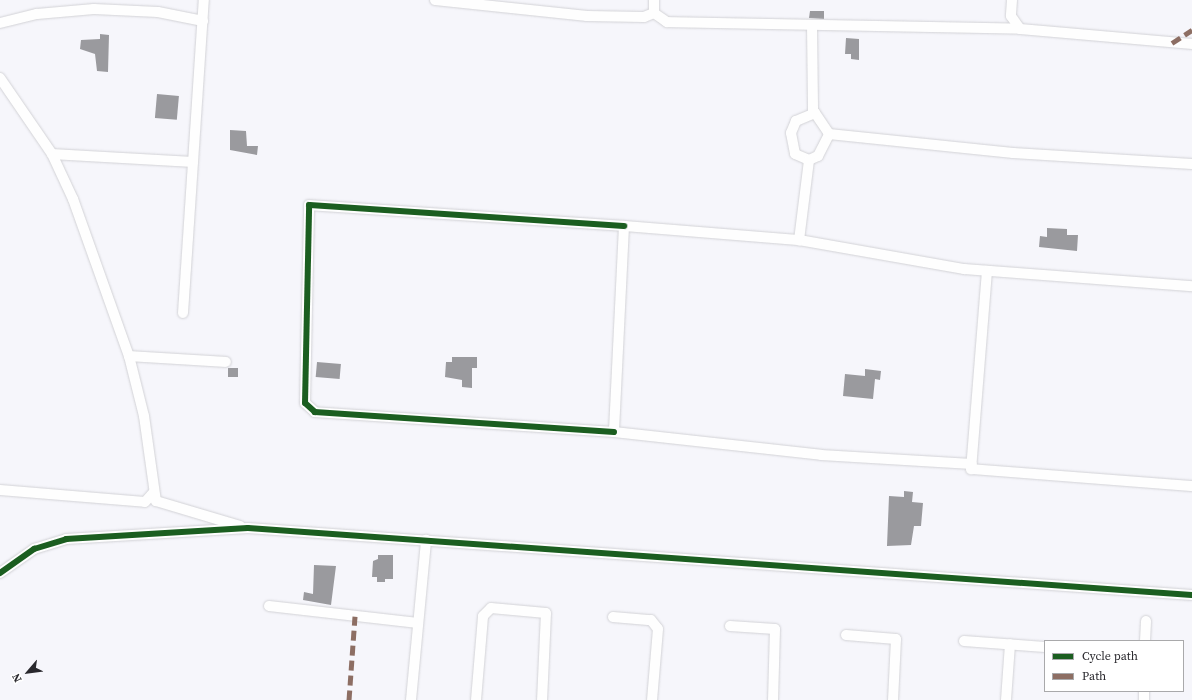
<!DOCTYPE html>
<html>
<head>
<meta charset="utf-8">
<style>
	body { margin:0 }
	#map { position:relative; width:1192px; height:700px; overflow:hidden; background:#f6f6fb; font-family:"Source Serif 4",serif }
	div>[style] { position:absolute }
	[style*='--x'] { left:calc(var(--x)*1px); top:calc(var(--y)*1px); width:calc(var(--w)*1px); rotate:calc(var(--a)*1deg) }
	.building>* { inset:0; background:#9a9a9e; transform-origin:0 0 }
	.roads { filter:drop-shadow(0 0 1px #d2d2d6) drop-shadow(0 0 1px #d2d2d6) }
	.minor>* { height:10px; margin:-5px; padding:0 5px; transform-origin:5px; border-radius:5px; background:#fefefe }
	.quiet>* { height:5px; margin-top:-2.5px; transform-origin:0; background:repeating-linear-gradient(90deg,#8d6e63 0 10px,transparent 0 15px) }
	.cycleway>* { height:6px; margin:-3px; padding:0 3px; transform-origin:3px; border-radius:3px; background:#1b5e20 }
	span { translate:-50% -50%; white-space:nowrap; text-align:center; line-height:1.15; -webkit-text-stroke:4px #fff; paint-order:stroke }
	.legend { position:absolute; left:1044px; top:640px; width:140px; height:52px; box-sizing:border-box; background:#fff; border:1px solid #a9a9ab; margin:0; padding:5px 7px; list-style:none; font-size:12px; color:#29282d }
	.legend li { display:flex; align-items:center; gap:8px; height:20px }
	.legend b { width:20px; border:1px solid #a9a9ab }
	.north { position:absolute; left:8px; top:652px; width:40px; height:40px; -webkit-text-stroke:3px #fff; paint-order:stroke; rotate:242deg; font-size:11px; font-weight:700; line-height:16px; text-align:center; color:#29282d }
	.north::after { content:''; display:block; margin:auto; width:14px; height:18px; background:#29282d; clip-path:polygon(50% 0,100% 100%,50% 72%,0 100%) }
</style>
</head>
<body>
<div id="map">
	<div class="building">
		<i style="clip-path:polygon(810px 11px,824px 11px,824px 19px,809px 18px)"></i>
		<i style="clip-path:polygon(100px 34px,109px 35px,108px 72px,97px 71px,95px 54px,80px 49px,81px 40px,100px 39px)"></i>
		<i style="clip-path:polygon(846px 38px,859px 39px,859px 60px,851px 59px,851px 54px,845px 54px)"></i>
		<i style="left:157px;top:94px;width:22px;height:24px;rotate:5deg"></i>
		<i style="clip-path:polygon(230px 130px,246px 131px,247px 146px,258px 146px,257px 155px,230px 150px)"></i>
		<i style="clip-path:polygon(1047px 228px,1067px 229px,1067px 235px,1078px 235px,1077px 251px,1039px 247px,1040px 236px,1047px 237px)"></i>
		<i style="clip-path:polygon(452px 357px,477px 357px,477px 368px,472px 368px,472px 388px,462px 387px,462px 380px,445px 377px,446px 362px,452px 362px)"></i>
		<i style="left:317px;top:362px;width:24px;height:15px;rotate:5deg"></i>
		<i style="left:228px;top:368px;width:10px;height:9px"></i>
		<i style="clip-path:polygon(865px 369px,881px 371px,880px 380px,875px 379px,873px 399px,843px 396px,845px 374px,865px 376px)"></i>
		<i style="clip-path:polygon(904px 491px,913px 492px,912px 502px,923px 503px,921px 526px,914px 526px,911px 545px,887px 546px,889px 496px,904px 497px)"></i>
		<i style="clip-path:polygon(378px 555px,393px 555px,393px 579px,385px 579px,385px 582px,377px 582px,377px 577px,372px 577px,373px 561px,378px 559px)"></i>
		<i style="clip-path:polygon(314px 565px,336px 566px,331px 605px,303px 600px,304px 592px,313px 594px)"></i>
	</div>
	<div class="roads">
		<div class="minor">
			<i style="--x:435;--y:0;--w:153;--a:6"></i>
			<i style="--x:587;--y:16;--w:57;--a:1"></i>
			<i style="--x:644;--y:17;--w:11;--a:-22"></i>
			<i style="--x:654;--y:13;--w:13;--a:-90"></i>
			<i style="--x:1012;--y:0;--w:16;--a:94"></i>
			<i style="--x:1011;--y:16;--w:16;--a:55"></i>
			<i style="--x:1020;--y:29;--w:173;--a:5"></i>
			<i style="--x:654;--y:13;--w:16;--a:35"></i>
			<i style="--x:667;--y:22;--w:353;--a:1.1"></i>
			<i style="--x:0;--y:23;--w:38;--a:-14"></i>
			<i style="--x:37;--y:14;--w:57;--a:-5"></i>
			<i style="--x:94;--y:9;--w:64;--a:2.7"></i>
			<i style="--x:158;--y:12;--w:46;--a:11.3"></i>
			<i style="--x:812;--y:25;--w:85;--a:89.3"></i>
			<i style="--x:813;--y:110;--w:29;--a:56"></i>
			<i style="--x:829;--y:134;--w:185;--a:5.9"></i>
			<i style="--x:1013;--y:153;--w:179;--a:3.5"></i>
			<i style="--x:0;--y:78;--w:92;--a:55.6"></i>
			<i style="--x:52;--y:154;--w:50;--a:65"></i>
			<i style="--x:73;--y:199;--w:167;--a:70.4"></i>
			<i style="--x:129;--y:356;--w:62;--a:76"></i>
			<i style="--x:144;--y:416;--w:86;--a:82"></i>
			<i style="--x:156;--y:501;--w:88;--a:16.6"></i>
			<i style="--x:815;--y:113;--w:21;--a:157"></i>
			<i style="--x:796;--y:121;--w:13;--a:113"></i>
			<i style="--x:791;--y:133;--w:21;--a:79"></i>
			<i style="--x:795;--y:154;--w:15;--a:23"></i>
			<i style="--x:809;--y:160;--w:10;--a:-24"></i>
			<i style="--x:818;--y:156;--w:25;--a:-63"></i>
			<i style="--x:52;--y:154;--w:141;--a:3.2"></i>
			<i style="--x:809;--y:160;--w:81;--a:97.1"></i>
			<i style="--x:799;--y:240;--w:168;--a:10"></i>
			<i style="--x:964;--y:269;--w:229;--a:4.3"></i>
			<i style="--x:799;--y:240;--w:176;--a:-175.4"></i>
			<i style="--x:624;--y:226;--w:206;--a:92.8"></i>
			<i style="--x:614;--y:432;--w:208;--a:6.3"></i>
			<i style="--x:821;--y:455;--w:151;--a:3.4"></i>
			<i style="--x:987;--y:271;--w:199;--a:94.6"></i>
			<i style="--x:971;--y:469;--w:222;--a:4.4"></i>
			<i style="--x:183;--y:313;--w:314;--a:-86.2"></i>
			<i style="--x:129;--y:356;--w:97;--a:3.5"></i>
			<i style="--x:614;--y:432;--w:300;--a:-176.2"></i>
			<i style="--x:315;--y:412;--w:13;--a:-138"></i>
			<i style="--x:305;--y:403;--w:198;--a:-88.8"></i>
			<i style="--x:309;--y:205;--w:316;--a:3.8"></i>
			<i style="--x:0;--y:490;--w:145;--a:4.7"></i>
			<i style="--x:145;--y:502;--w:13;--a:-48"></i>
			<i style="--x:0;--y:573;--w:42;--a:-35.2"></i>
			<i style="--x:34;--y:549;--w:34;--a:-17"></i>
			<i style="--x:66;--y:539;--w:182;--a:-3.5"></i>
			<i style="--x:248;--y:528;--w:946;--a:4.06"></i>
			<i style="--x:269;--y:606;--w:150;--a:6.5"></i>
			<i style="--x:613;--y:617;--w:38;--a:5"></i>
			<i style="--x:651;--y:620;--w:11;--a:52"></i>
			<i style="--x:658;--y:629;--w:71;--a:94.8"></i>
			<i style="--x:730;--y:626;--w:45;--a:3.8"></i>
			<i style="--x:775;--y:629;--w:71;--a:91.6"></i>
			<i style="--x:846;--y:635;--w:50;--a:4.6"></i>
			<i style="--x:896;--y:639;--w:61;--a:92.8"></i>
			<i style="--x:964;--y:641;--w:81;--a:4.2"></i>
			<i style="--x:1145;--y:641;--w:20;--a:-87"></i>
			<i style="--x:411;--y:700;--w:161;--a:-84.6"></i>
			<i style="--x:476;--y:700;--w:84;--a:-85.2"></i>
			<i style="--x:483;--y:616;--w:11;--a:-45"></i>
			<i style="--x:491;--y:608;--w:55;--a:5.2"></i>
			<i style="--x:546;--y:613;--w:87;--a:92.6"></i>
			<i style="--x:1006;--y:700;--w:56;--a:-85.9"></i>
			<i style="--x:1144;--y:700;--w:9;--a:-90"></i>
		</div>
	</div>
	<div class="quiet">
		<i style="--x:1172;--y:43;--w:24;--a:-33"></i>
		<i style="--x:349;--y:700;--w:84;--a:-85.9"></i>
	</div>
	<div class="cycleway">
		<i style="--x:614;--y:432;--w:300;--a:-176.2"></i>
		<i style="--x:315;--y:412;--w:13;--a:-138"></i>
		<i style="--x:305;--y:403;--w:198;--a:-88.8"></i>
		<i style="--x:309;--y:205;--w:316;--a:3.8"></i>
		<i style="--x:0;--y:573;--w:42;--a:-35.2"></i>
		<i style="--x:34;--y:549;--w:34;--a:-17"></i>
		<i style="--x:66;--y:539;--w:182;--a:-3.5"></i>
		<i style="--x:248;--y:528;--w:946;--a:4.06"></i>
	</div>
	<ul class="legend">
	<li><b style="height:5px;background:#1b5e20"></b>Cycle path</li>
	<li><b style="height:5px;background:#8d6e63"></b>Path</li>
	</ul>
	<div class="north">N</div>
</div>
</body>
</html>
